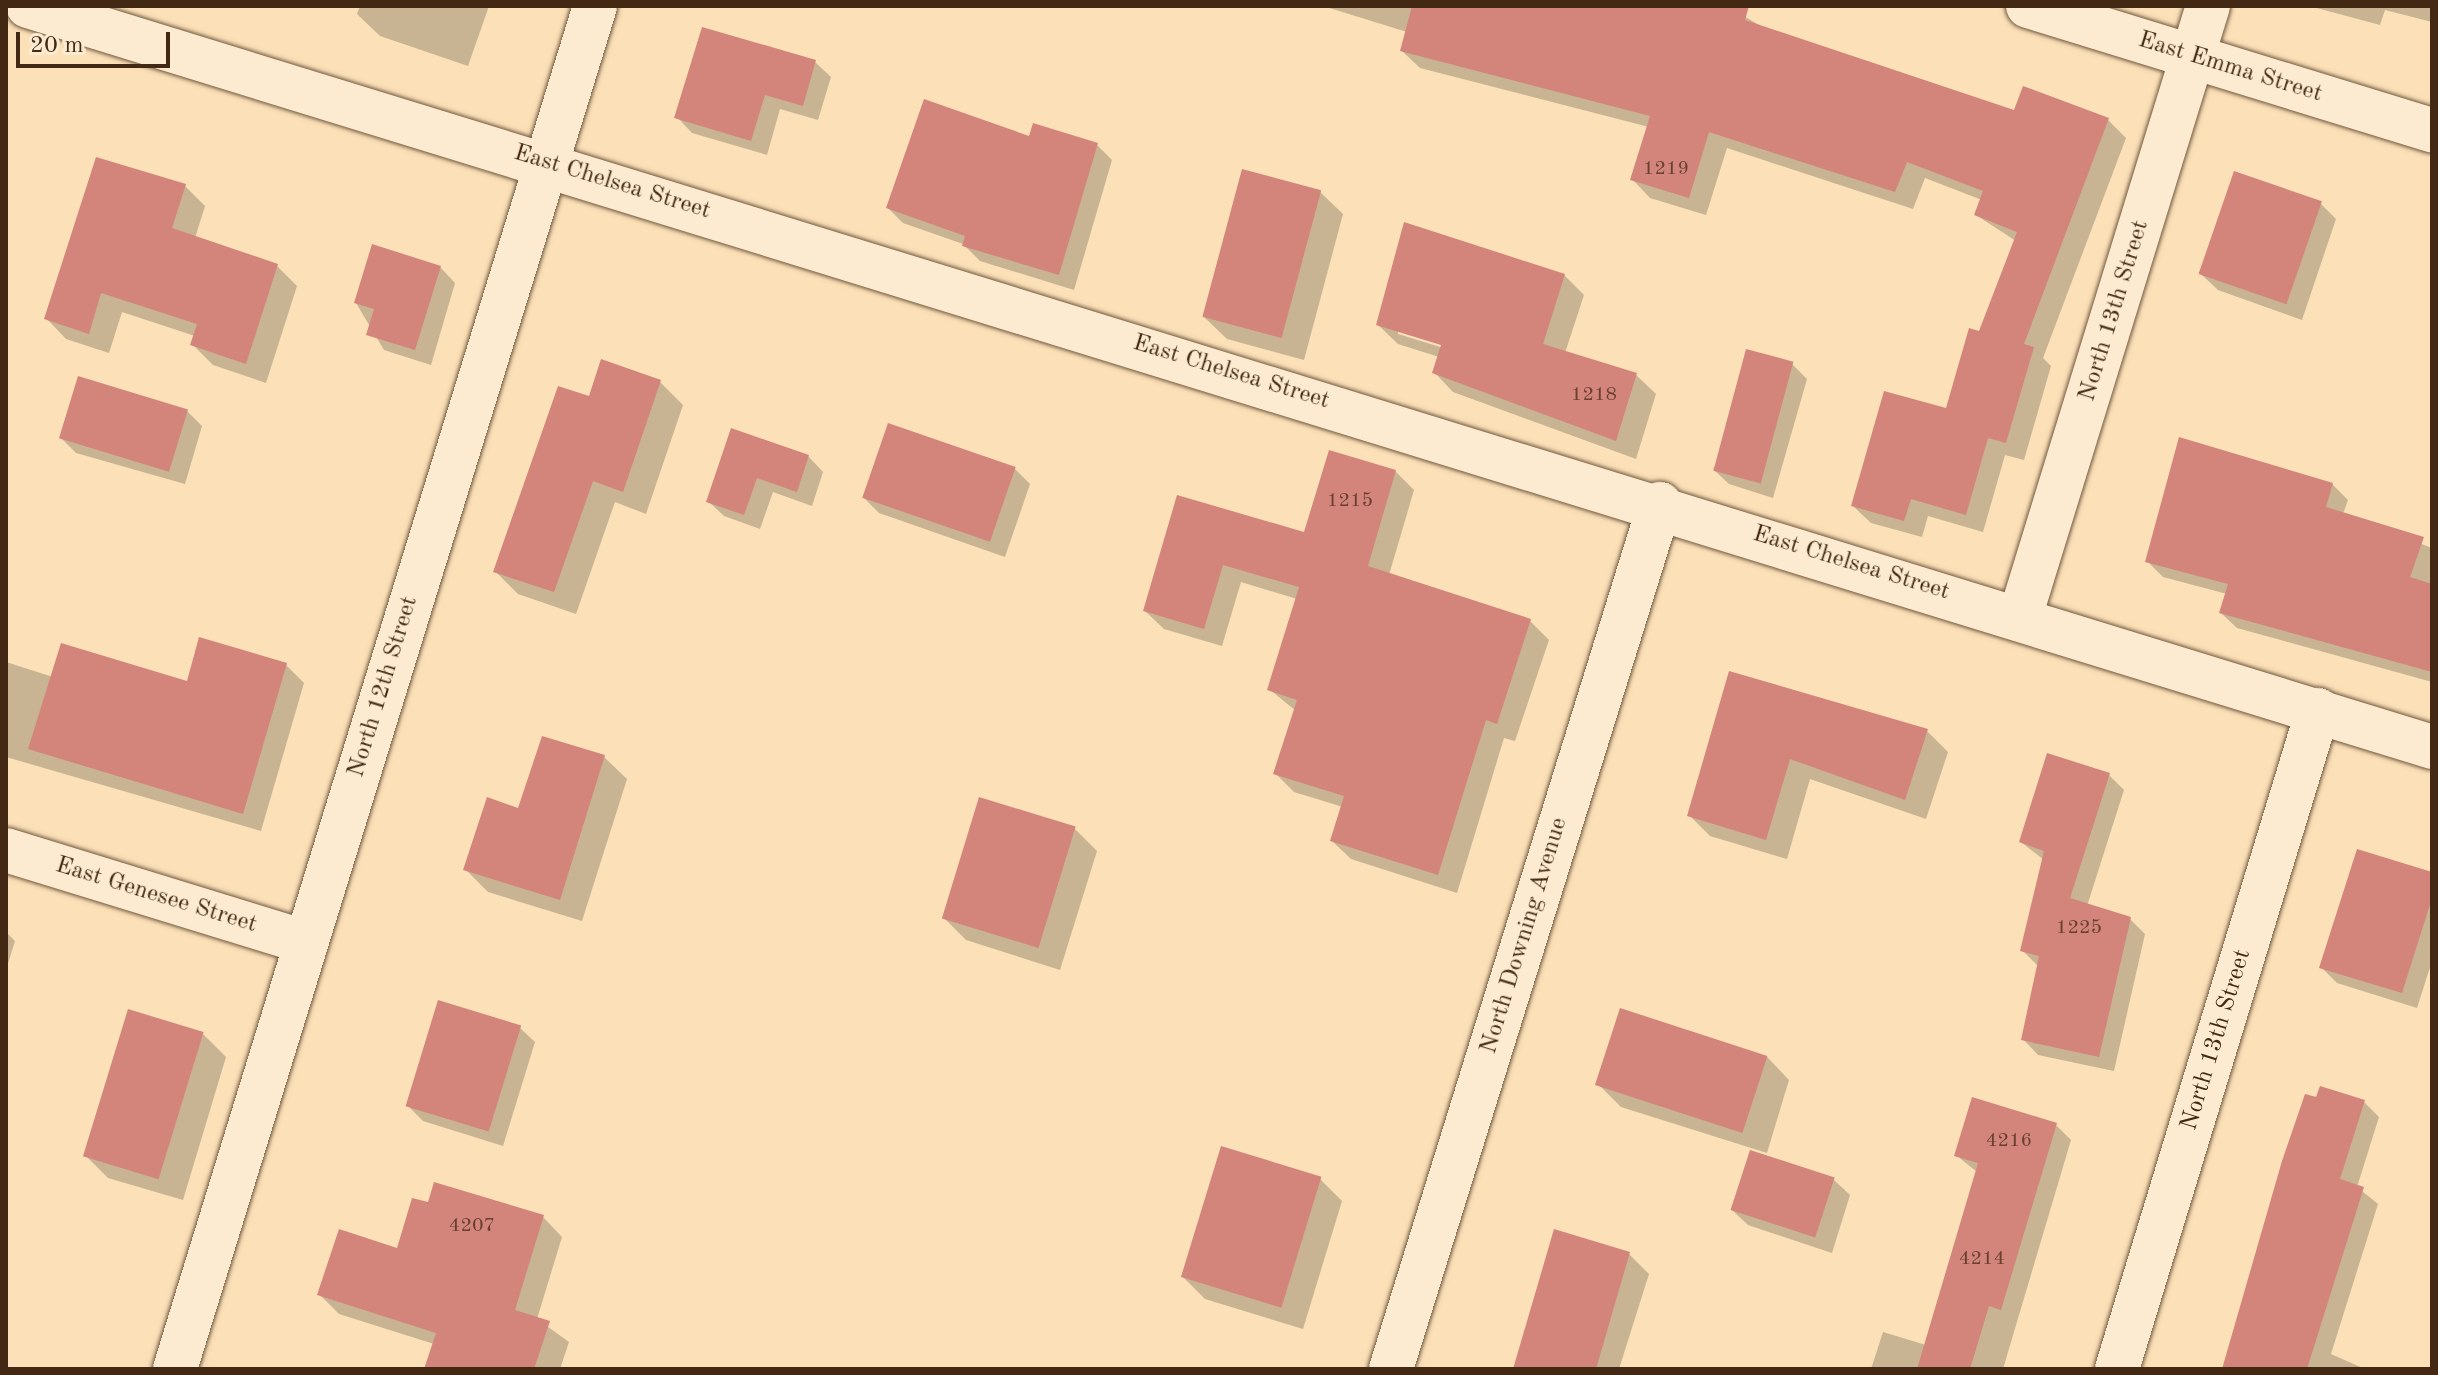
<!DOCTYPE html>
<html>
<head>
<meta charset="utf-8">
<style>
	body { margin:0 }
	#map { position:relative; width:2438px; height:1375px; overflow:hidden; background:#fbe0b8; font-family:"Old Standard TT",serif }
	div>[style] { position:absolute }
	[style*='--x'] { left:calc(var(--x)*1px); top:calc(var(--y)*1px); width:calc(var(--w)*1px); rotate:calc(var(--a)*1deg) }
	.shadow>* { inset:0; background:#0003 }
	.building>* { inset:0; background:#d3847b; transform-origin:0 0 }
	.roads { filter:drop-shadow(0 0 2px #71573d) drop-shadow(0 0 2px #71573d) }
	.street>* { height:44px; margin:-22px; padding:0 22px; transform-origin:22px; border-radius:22px; background:#fcebd1 }
	span { translate:-50% -50%; white-space:nowrap; text-align:center; line-height:1.15; -webkit-text-stroke:6px #fcebd1; paint-order:stroke }
	.number-label { font-size:20px; color:#67402e }
	.number-label span { -webkit-text-stroke-width:0 }
	.street-label { font-size:24px; color:#432914 }
	.frame { position:absolute; inset:0; border:8px solid #432914; pointer-events:none }
	.scale { position:absolute; left:16px; top:32px; width:154px; height:36px; box-sizing:border-box; border:4px solid #432914; border-top:0; padding-left:10px; font-size:24px; line-height:28px; white-space:nowrap; color:#432914; -webkit-text-stroke:6px #fcebd1; paint-order:stroke }
</style>
</head>
<body>
<div id="map">
	<div class="shadow">
		<i style="clip-path:polygon(360px 6px,489px 6px,468px 66px,380px 36px,357px 14px)"></i>
		<i style="clip-path:polygon(1323px 6px,1727px 6px,1764px 28px,2015px 113px,2024px 88px,2108px 120px,2126px 138px,2043px 358px,2051px 366px,2024px 460px,2005px 455px,1983px 532px,1928px 516px,1922px 537px,1871px 523px,1853px 506px,1947px 410px,1980px 334px,2016px 241px,1976px 215px,1982px 200px,1925px 178px,1913px 209px,1727px 148px,1706px 215px,1650px 198px,1633px 180px,1649px 127px,1420px 68px,1402px 51px,1407px 32px)"></i>
		<i style="clip-path:polygon(2309px 6px,2432px 6px,2432px 22px,2385px 10px,2380px 25px)"></i>
		<i style="clip-path:polygon(815px 62px,831px 77px,818px 120px,780px 109px,767px 155px,692px 133px,677px 117px)"></i>
		<i style="clip-path:polygon(1031px 139px,1097px 145px,1112px 160px,1074px 290px,980px 261px,963px 244px,903px 223px,888px 208px)"></i>
		<i style="clip-path:polygon(185px 186px,205px 206px,195px 238px,277px 266px,297px 286px,266px 383px,213px 365px,192px 344px,195px 336px,122px 312px,109px 353px,66px 339px,46px 318px)"></i>
		<i style="clip-path:polygon(1320px 192px,1343px 214px,1304px 360px,1227px 339px,1204px 317px)"></i>
		<i style="clip-path:polygon(2321px 204px,2336px 219px,2302px 320px,2218px 290px,2202px 275px)"></i>
		<i style="clip-path:polygon(440px 267px,455px 283px,431px 365px,384px 350px,356px 303px)"></i>
		<i style="clip-path:polygon(evenodd,1564px 275px,1584px 295px,1565px 353px,1636px 375px,1656px 394px,1636px 459px,1453px 392px,1434px 372px,1439px 357px,1398px 344px,1378px 325px,1564px 275px,1398px 330px,1451px 346px,1450px 350px,1398px 334px,1398px 330px)"></i>
		<i style="clip-path:polygon(602px 362px,660px 382px,683px 405px,646px 514px,615px 502px,576px 614px,518px 594px,495px 571px,590px 399px)"></i>
		<i style="clip-path:polygon(1792px 364px,1807px 379px,1773px 498px,1729px 484px,1713px 469px)"></i>
		<i style="clip-path:polygon(187px 411px,202px 426px,185px 484px,76px 453px,60px 437px)"></i>
		<i style="clip-path:polygon(733px 431px,808px 456px,823px 472px,812px 506px,773px 492px,760px 529px,724px 516px,708px 501px)"></i>
		<i style="clip-path:polygon(1015px 469px,1030px 484px,1005px 557px,879px 513px,864px 498px)"></i>
		<i style="clip-path:polygon(1395px 471px,1414px 490px,1389px 575px,1530px 621px,1549px 640px,1515px 741px,1504px 738px,1457px 893px,1351px 859px,1332px 841px,1343px 807px,1294px 792px,1275px 773px,1296px 711px,1269px 689px,1297px 599px,1241px 582px,1222px 646px,1164px 629px,1145px 611px,1178px 498px,1306px 535px)"></i>
		<i style="clip-path:polygon(2332px 484px,2348px 500px,2343px 514px,2432px 548px,2432px 682px,2237px 628px,2221px 613px,2227px 594px,2163px 577px,2148px 562px)"></i>
		<i style="clip-path:polygon(6px 662px,53px 677px,188px 684px,286px 665px,304px 683px,261px 831px,6px 757px)"></i>
		<i style="clip-path:polygon(1730px 673px,1927px 731px,1948px 752px,1926px 819px,1810px 779px,1787px 859px,1710px 836px,1689px 815px)"></i>
		<i style="clip-path:polygon(604px 757px,627px 779px,582px 921px,488px 892px,466px 870px)"></i>
		<i style="clip-path:polygon(2109px 775px,2124px 790px,2087px 906px,2130px 919px,2145px 934px,2114px 1071px,2038px 1055px,2023px 1039px,2039px 967px,2022px 950px,2044px 860px,2021px 842px)"></i>
		<i style="clip-path:polygon(1074px 828px,1097px 851px,1060px 970px,966px 940px,944px 918px)"></i>
		<i style="clip-path:polygon(2432px 874px,2432px 961px,2417px 1008px,2337px 983px,2322px 968px)"></i>
		<i style="clip-path:polygon(6px 932px,15px 941px,6px 970px)"></i>
		<i style="clip-path:polygon(519px 1027px,535px 1042px,503px 1146px,423px 1121px,408px 1106px)"></i>
		<i style="clip-path:polygon(203px 1034px,226px 1057px,183px 1200px,108px 1178px,85px 1155px)"></i>
		<i style="clip-path:polygon(1767px 1057px,1789px 1080px,1767px 1153px,1621px 1107px,1598px 1084px)"></i>
		<i style="clip-path:polygon(2307px 1096px,2363px 1101px,2379px 1117px,2357px 1187px,2378px 1204px,2331px 1354px,2365px 1369px,2224px 1369px)"></i>
		<i style="clip-path:polygon(2056px 1125px,2071px 1140px,2003px 1369px,1871px 1369px,1883px 1332px,1926px 1345px,1977px 1172px,1956px 1155px)"></i>
		<i style="clip-path:polygon(1320px 1179px,1342px 1201px,1303px 1329px,1205px 1299px,1183px 1277px)"></i>
		<i style="clip-path:polygon(1834px 1180px,1850px 1195px,1832px 1253px,1748px 1225px,1732px 1210px)"></i>
		<i style="clip-path:polygon(429px 1205px,543px 1217px,562px 1237px,537px 1319px,569px 1342px,560px 1369px,433px 1369px,434px 1344px,339px 1314px,319px 1294px,398px 1251px)"></i>
		<i style="clip-path:polygon(1629px 1254px,1649px 1274px,1619px 1369px,1515px 1369px)"></i>
	</div>
	<div class="building">
		<i style="clip-path:polygon(1412px 6px,1749px 6px,1745px 20px,2014px 110px,2023px 86px,2109px 118px,2024px 344px,2034px 347px,2006px 443px,1988px 438px,1966px 515px,1911px 499px,1904px 521px,1851px 506px,1884px 391px,1946px 408px,1969px 328px,1979px 331px,2017px 232px,1974px 215px,1983px 191px,1907px 162px,1895px 192px,1709px 132px,1689px 198px,1630px 180px,1650px 116px,1400px 51px)"></i>
		<i style="clip-path:polygon(702px 27px,816px 60px,803px 106px,765px 95px,751px 141px,674px 118px)"></i>
		<i style="clip-path:polygon(924px 99px,1029px 136px,1033px 123px,1098px 143px,1059px 275px,962px 246px,965px 236px,886px 208px)"></i>
		<i style="clip-path:polygon(96px 157px,186px 184px,172px 228px,278px 264px,246px 364px,190px 345px,197px 324px,101px 293px,89px 334px,44px 319px)"></i>
		<i style="left:1242px;top:169px;width:82px;height:153px;rotate:15deg"></i>
		<i style="left:2234px;top:171px;width:93px;height:109px;rotate:19deg"></i>
		<i style="clip-path:polygon(1404px 222px,1565px 274px,1543px 344px,1637px 373px,1616px 441px,1432px 373px,1441px 345px,1376px 325px)"></i>
		<i style="clip-path:polygon(372px 244px,441px 266px,415px 350px,366px 335px,374px 309px,354px 303px)"></i>
		<i style="left:1746px;top:349px;width:49px;height:126px;rotate:15deg"></i>
		<i style="clip-path:polygon(601px 359px,661px 380px,623px 492px,593px 481px,554px 592px,493px 572px,558px 386px,589px 396px)"></i>
		<i style="left:78px;top:376px;width:115px;height:65px;rotate:17deg"></i>
		<i style="left:888px;top:423px;width:135px;height:79px;rotate:19deg"></i>
		<i style="clip-path:polygon(731px 428px,809px 455px,797px 492px,757px 478px,744px 515px,706px 502px)"></i>
		<i style="clip-path:polygon(2179px 437px,2333px 483px,2326px 507px,2424px 537px,2410px 577px,2432px 584px,2432px 672px,2219px 613px,2228px 584px,2145px 562px)"></i>
		<i style="clip-path:polygon(1329px 450px,1396px 470px,1368px 566px,1531px 619px,1497px 724px,1486px 720px,1438px 875px,1330px 841px,1344px 796px,1273px 774px,1297px 700px,1267px 690px,1299px 587px,1223px 565px,1204px 629px,1143px 611px,1177px 495px,1304px 532px)"></i>
		<i style="clip-path:polygon(199px 637px,287px 663px,243px 814px,28px 749px,61px 643px,187px 681px)"></i>
		<i style="clip-path:polygon(1729px 671px,1928px 729px,1905px 800px,1790px 759px,1766px 840px,1687px 816px)"></i>
		<i style="clip-path:polygon(542px 736px,605px 755px,560px 900px,463px 870px,487px 797px,518px 808px)"></i>
		<i style="clip-path:polygon(2047px 753px,2110px 773px,2070px 898px,2131px 917px,2099px 1057px,2021px 1040px,2039px 956px,2020px 951px,2044px 851px,2019px 842px)"></i>
		<i style="left:979px;top:797px;width:101px;height:127px;rotate:17deg"></i>
		<i style="clip-path:polygon(2357px 849px,2432px 872px,2432px 898px,2402px 993px,2319px 968px)"></i>
		<i style="left:438px;top:1000px;width:87px;height:111px;rotate:17deg"></i>
		<i style="left:1620px;top:1008px;width:155px;height:81px;rotate:18deg"></i>
		<i style="left:128px;top:1009px;width:79px;height:154px;rotate:17deg"></i>
		<i style="clip-path:polygon(2320px 1086px,2365px 1100px,2340px 1179px,2364px 1187px,2307px 1369px,2222px 1369px,2282px 1161px,2305px 1094px,2316px 1097px)"></i>
		<i style="clip-path:polygon(1972px 1097px,2057px 1123px,2001px 1310px,1989px 1306px,1970px 1369px,1917px 1369px,1978px 1163px,1954px 1156px)"></i>
		<i style="left:1221px;top:1146px;width:105px;height:137px;rotate:17deg"></i>
		<i style="left:1750px;top:1150px;width:89px;height:63px;rotate:18deg"></i>
		<i style="clip-path:polygon(434px 1182px,544px 1215px,515px 1310px,550px 1321px,534px 1369px,424px 1369px,436px 1333px,317px 1295px,339px 1229px,397px 1248px,412px 1198px,428px 1202px)"></i>
		<i style="clip-path:polygon(1554px 1229px,1630px 1252px,1596px 1369px,1513px 1369px)"></i>
	</div>
	<div class="roads">
		<div class="street">
			<i style="--x:28;--y:6;--w:2516;--a:17.13"></i>
			<i style="--x:2028;--y:6;--w:423;--a:17.1"></i>
			<i style="--x:2020;--y:617;--w:639;--a:-72.9"></i>
			<i style="--x:6;--y:850;--w:313;--a:17.1"></i>
			<i style="--x:175;--y:1369;--w:1426;--a:-72.87"></i>
			<i style="--x:1391;--y:1369;--w:906;--a:-72.73"></i>
			<i style="--x:2117;--y:1369;--w:689;--a:-73.04"></i>
		</div>
	</div>
	<div class="number-label">
		<span style="left:1666px;top:169px">1219</span>
		<span style="left:1594px;top:395px">1218</span>
		<span style="left:1350px;top:501px">1215</span>
		<span style="left:2079px;top:928px">1225</span>
		<span style="left:2009px;top:1141px">4216</span>
		<span style="left:472px;top:1226px">4207</span>
		<span style="left:1982px;top:1259px">4214</span>
	</div>
	<div class="street-label">
		<span style="left:2230px;top:68px;rotate:17deg">East Emma Street</span>
		<span style="left:612px;top:183px;rotate:17deg">East Chelsea Street</span>
		<span style="left:2115px;top:311px;rotate:-73deg">North 13th Street</span>
		<span style="left:1231px;top:373px;rotate:17deg">East Chelsea Street</span>
		<span style="left:1851px;top:564px;rotate:17deg">East Chelsea Street</span>
		<span style="left:384px;top:687px;rotate:-73deg">North 12th Street</span>
		<span style="left:156px;top:896px;rotate:17deg">East Genesee Street</span>
		<span style="left:1525px;top:936px;rotate:-73deg">North Downing Avenue</span>
		<span style="left:2217px;top:1040px;rotate:-73deg">North 13th Street</span>
	</div>
	<div class="frame"></div>
	<div class="scale">20 m</div>
</div>
</body>
</html>
